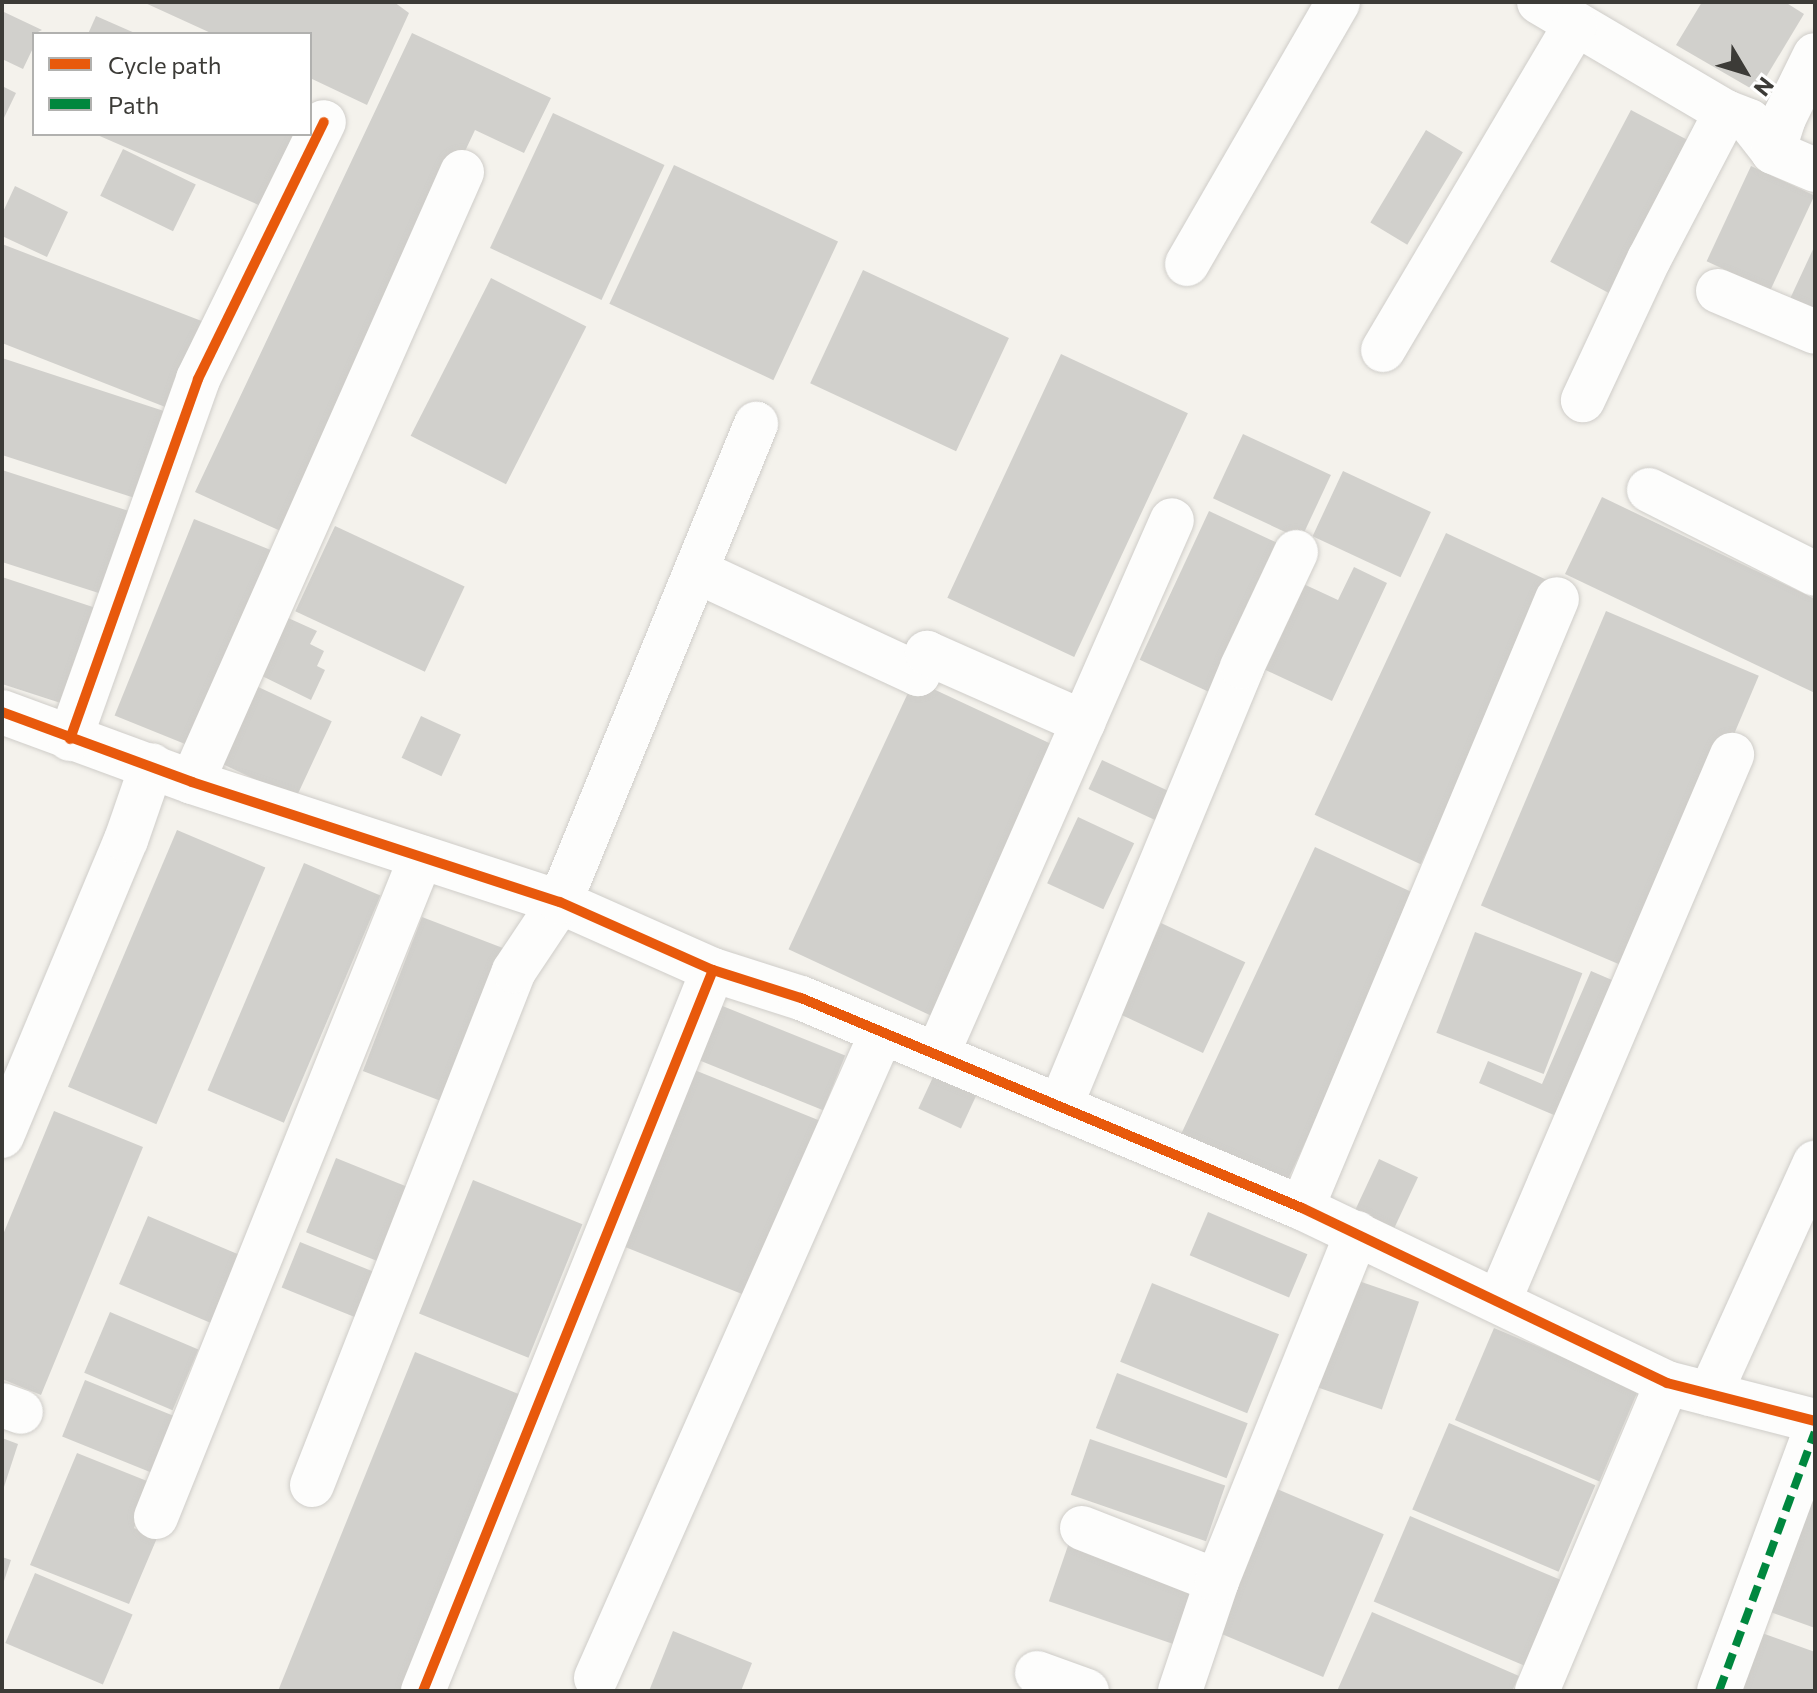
<!DOCTYPE html>
<html>
<head>
<meta charset="utf-8">
<style>
	body { margin:0 }
	#map { position:relative; width:1817px; height:1693px; overflow:hidden; background:#f4f2ec; font-family:Commissioner,sans-serif }
	div>[style] { position:absolute }
	[style*='--x'] { left:calc(var(--x)*1px); top:calc(var(--y)*1px); width:calc(var(--w)*1px); rotate:calc(var(--a)*1deg) }
	.building>* { inset:0; background:#d1d0cc; transform-origin:0 0 }
	.roads { filter:drop-shadow(0 0 2px #cfcdc9) drop-shadow(0 0 2px #cfcdc9) }
	.minor>* { height:44px; margin:-22px; padding:0 22px; transform-origin:22px; border-radius:22px; background:#fdfdfc }
	.quiet>* { height:8px; margin-top:-4px; transform-origin:0; background:repeating-linear-gradient(90deg,#00873e 0 16px,transparent 0 24px) }
	.cycleway>* { height:10px; margin:-5px; padding:0 5px; transform-origin:5px; border-radius:5px; background:#e8590c }
	span { translate:-50% -50%; white-space:nowrap; text-align:center; line-height:1.15; -webkit-text-stroke:8px #fff; paint-order:stroke }
	.frame { position:absolute; inset:0; border:4px solid #3c3b37; pointer-events:none }
	.legend { position:absolute; left:32px; top:32px; width:280px; height:104px; box-sizing:border-box; background:#fff; border:2px solid #b1b1af; margin:0; padding:10px 14px; list-style:none; font-size:24px; color:#3c3b37 }
	.legend li { display:flex; align-items:center; gap:16px; height:40px }
	.legend b { width:40px; border:2px solid #b1b1af }
	.north { position:absolute; left:1705px; top:32px; width:80px; height:80px; -webkit-text-stroke:6px #fff; paint-order:stroke; rotate:128deg; font-size:22px; font-weight:700; line-height:32px; text-align:center; color:#3c3b37 }
	.north::after { content:''; display:block; margin:auto; width:28px; height:36px; background:#3c3b37; clip-path:polygon(50% 0,100% 100%,50% 72%,0 100%) }
</style>
</head>
<body>
<div id="map">
	<div class="building">
		<i style="clip-path:polygon(143px 2px,394px 2px,409px 13px,367px 105px,310px 78px,310px 34px,213px 34px)"></i>
		<i style="clip-path:polygon(1702px 2px,1785px 2px,1804px 14px,1757px 92px,1676px 45px)"></i>
		<i style="clip-path:polygon(4px 12px,42px 30px,34px 34px,34px 46px,23px 69px,2px 59px)"></i>
		<i style="clip-path:polygon(96px 16px,137px 34px,88px 34px)"></i>
		<i style="clip-path:polygon(412px 33px,551px 98px,524px 153px,475px 130px,285px 533px,195px 492px)"></i>
		<i style="clip-path:polygon(2px 86px,16px 93px,2px 122px)"></i>
		<i style="left:1631px;top:110px;width:71px;height:172px;rotate:28deg"></i>
		<i style="left:553px;top:113px;width:123px;height:149px;rotate:25deg"></i>
		<i style="left:1426px;top:130px;width:43px;height:108px;rotate:31deg"></i>
		<i style="clip-path:polygon(95px 134px,300px 134px,268px 209px)"></i>
		<i style="left:123px;top:149px;width:81px;height:52px;rotate:26deg"></i>
		<i style="left:674px;top:165px;width:181px;height:153px;rotate:25deg"></i>
		<i style="left:1751px;top:166px;width:70px;height:105px;rotate:25deg"></i>
		<i style="clip-path:polygon(15px 186px,68px 212px,47px 257px,2px 236px,2px 214px)"></i>
		<i style="clip-path:polygon(2px 244px,212px 325px,178px 412px,2px 343px)"></i>
		<i style="clip-path:polygon(1815px 245px,1815px 313px,1789px 301px)"></i>
		<i style="left:863px;top:270px;width:161px;height:125px;rotate:25deg"></i>
		<i style="left:491px;top:278px;width:107px;height:177px;rotate:27deg"></i>
		<i style="left:1061px;top:354px;width:140px;height:269px;rotate:25deg"></i>
		<i style="clip-path:polygon(2px 358px,173px 414px,144px 501px,2px 455px)"></i>
		<i style="left:1243px;top:434px;width:97px;height:71px;rotate:25deg"></i>
		<i style="clip-path:polygon(2px 470px,135px 513px,108px 596px,2px 562px)"></i>
		<i style="left:1343px;top:471px;width:97px;height:72px;rotate:25deg"></i>
		<i style="clip-path:polygon(1602px 497px,1815px 599px,1815px 693px,1565px 574px)"></i>
		<i style="left:1209px;top:511px;width:86px;height:164px;rotate:25deg"></i>
		<i style="left:194px;top:519px;width:88px;height:212px;rotate:22deg"></i>
		<i style="left:335px;top:526px;width:143px;height:94px;rotate:25deg"></i>
		<i style="left:1446px;top:533px;width:117px;height:311px;rotate:25deg"></i>
		<i style="clip-path:polygon(1354px 567px,1387px 583px,1332px 701px,1257px 666px,1297px 581px,1338px 600px)"></i>
		<i style="clip-path:polygon(2px 577px,105px 611px,73px 707px,2px 684px)"></i>
		<i style="left:1606px;top:611px;width:166px;height:320px;rotate:23deg"></i>
		<i style="clip-path:polygon(286px 617px,317px 631px,310px 644px,324px 651px,317px 666px,325px 670px,311px 700px,260px 675px)"></i>
		<i style="left:914px;top:680px;width:168px;height:297px;rotate:25deg"></i>
		<i style="left:252px;top:684px;width:88px;height:85px;rotate:25deg"></i>
		<i style="left:421px;top:716px;width:44px;height:46px;rotate:25deg"></i>
		<i style="left:1102px;top:760px;width:84px;height:32px;rotate:25deg"></i>
		<i style="left:1078px;top:817px;width:62px;height:73px;rotate:25deg"></i>
		<i style="left:177px;top:830px;width:96px;height:279px;rotate:23deg"></i>
		<i style="left:1315px;top:847px;width:116px;height:317px;rotate:25deg"></i>
		<i style="left:304px;top:863px;width:83px;height:247px;rotate:23deg"></i>
		<i style="left:422px;top:917px;width:101px;height:165px;rotate:21deg"></i>
		<i style="left:1161px;top:923px;width:93px;height:100px;rotate:25deg"></i>
		<i style="left:1475px;top:932px;width:115px;height:108px;rotate:21deg"></i>
		<i style="clip-path:polygon(1591px 971px,1626px 986px,1568px 1121px,1479px 1083px,1488px 1061px,1542px 1084px)"></i>
		<i style="left:720px;top:1005px;width:135px;height:59px;rotate:22deg"></i>
		<i style="left:692px;top:1069px;width:142px;height:190px;rotate:22deg"></i>
		<i style="left:934px;top:1075px;width:47px;height:37px;rotate:25deg"></i>
		<i style="clip-path:polygon(54px 1111px,143px 1147px,41px 1395px,2px 1379px,2px 1237px)"></i>
		<i style="left:336px;top:1158px;width:92px;height:80px;rotate:22deg"></i>
		<i style="left:1379px;top:1159px;width:43px;height:56px;rotate:25deg"></i>
		<i style="left:473px;top:1180px;width:118px;height:144px;rotate:22deg"></i>
		<i style="left:1208px;top:1212px;width:108px;height:47px;rotate:23deg"></i>
		<i style="left:148px;top:1216px;width:101px;height:74px;rotate:23deg"></i>
		<i style="left:300px;top:1242px;width:92px;height:49px;rotate:22deg"></i>
		<i style="left:1350px;top:1278px;width:73px;height:114px;rotate:19deg"></i>
		<i style="left:1152px;top:1283px;width:137px;height:85px;rotate:22deg"></i>
		<i style="left:110px;top:1312px;width:96px;height:66px;rotate:23deg"></i>
		<i style="left:1494px;top:1328px;width:157px;height:100px;rotate:23deg"></i>
		<i style="clip-path:polygon(415px 1352px,526px 1397px,406px 1691px,278px 1691px)"></i>
		<i style="left:1117px;top:1373px;width:140px;height:59px;rotate:21deg"></i>
		<i style="left:85px;top:1380px;width:98px;height:61px;rotate:22deg"></i>
		<i style="left:1449px;top:1423px;width:159px;height:94px;rotate:23deg"></i>
		<i style="clip-path:polygon(2px 1438px,18px 1444px,3px 1490px,2px 1490px)"></i>
		<i style="left:1090px;top:1439px;width:143px;height:59px;rotate:19deg"></i>
		<i style="clip-path:polygon(77px 1453px,152px 1483px,134px 1528px,157px 1538px,129px 1604px,30px 1565px)"></i>
		<i style="clip-path:polygon(1815px 1463px,1815px 1628px,1762px 1609px)"></i>
		<i style="left:1277px;top:1489px;width:116px;height:155px;rotate:23deg"></i>
		<i style="left:1410px;top:1516px;width:164px;height:93px;rotate:23deg"></i>
		<i style="left:1072px;top:1534px;width:133px;height:71px;rotate:19deg"></i>
		<i style="clip-path:polygon(2px 1557px,11px 1560px,3px 1584px,2px 1584px)"></i>
		<i style="left:35px;top:1573px;width:106px;height:76px;rotate:23deg"></i>
		<i style="clip-path:polygon(1372px 1612px,1519px 1676px,1512px 1691px,1337px 1691px)"></i>
		<i style="clip-path:polygon(1751px 1629px,1815px 1652px,1815px 1691px,1729px 1691px)"></i>
		<i style="clip-path:polygon(673px 1631px,752px 1663px,741px 1691px,649px 1691px)"></i>
	</div>
	<div class="roads">
		<div class="minor">
			<i style="--x:1539;--y:2;--w:217;--a:30.5"></i>
			<i style="--x:1726;--y:112;--w:166;--a:117.6"></i>
			<i style="--x:1649;--y:259;--w:156;--a:115.1"></i>
			<i style="--x:1726;--y:112;--w:25;--a:21"></i>
			<i style="--x:1749;--y:121;--w:39;--a:52"></i>
			<i style="--x:1773;--y:152;--w:46;--a:23.2"></i>
			<i style="--x:1773;--y:152;--w:36;--a:-72"></i>
			<i style="--x:1784;--y:118;--w:70;--a:-63.8"></i>
			<i style="--x:1187;--y:264;--w:302;--a:-60"></i>
			<i style="--x:1718;--y:291;--w:105;--a:22.9"></i>
			<i style="--x:1383;--y:350;--w:377;--a:-59.4"></i>
			<i style="--x:1649;--y:490;--w:186;--a:26.8"></i>
			<i style="--x:696;--y:571;--w:245;--a:24.9"></i>
			<i style="--x:918;--y:674;--w:23;--a:-67"></i>
			<i style="--x:927;--y:653;--w:171;--a:23.9"></i>
			<i style="--x:2;--y:712;--w:202;--a:20.2"></i>
			<i style="--x:192;--y:782;--w:387;--a:18.1"></i>
			<i style="--x:560;--y:902;--w:167;--a:24"></i>
			<i style="--x:713;--y:970;--w:92;--a:17.7"></i>
			<i style="--x:801;--y:998;--w:543;--a:22.74"></i>
			<i style="--x:1302;--y:1208;--w:405;--a:25.6"></i>
			<i style="--x:1667;--y:1383;--w:153;--a:14.4"></i>
			<i style="--x:70;--y:739;--w:382;--a:-70.4"></i>
			<i style="--x:198;--y:379;--w:286;--a:-63.9"></i>
			<i style="--x:192;--y:782;--w:667;--a:-66.12"></i>
			<i style="--x:937;--y:1055;--w:584;--a:-66.29"></i>
			<i style="--x:1060;--y:1107;--w:476;--a:-67.5"></i>
			<i style="--x:1242;--y:667;--w:127;--a:-64.8"></i>
			<i style="--x:2;--y:1136;--w:321;--a:-67.3"></i>
			<i style="--x:126;--y:840;--w:79;--a:-70.9"></i>
			<i style="--x:1302;--y:1208;--w:660;--a:-67.28"></i>
			<i style="--x:1499;--y:1301;--w:594;--a:-66.89"></i>
			<i style="--x:1710;--y:1394;--w:254;--a:-65.6"></i>
			<i style="--x:2;--y:1405;--w:20;--a:20"></i>
			<i style="--x:312;--y:1485;--w:552;--a:-68.55"></i>
			<i style="--x:514;--y:971;--w:83;--a:-56.3"></i>
			<i style="--x:560;--y:902;--w:517;--a:-67.7"></i>
			<i style="--x:156;--y:1517;--w:711;--a:-68.12"></i>
			<i style="--x:1082;--y:1528;--w:145;--a:21.4"></i>
			<i style="--x:1037;--y:1673;--w:53;--a:19.8"></i>
			<i style="--x:596;--y:1678;--w:706;--a:-66.12"></i>
			<i style="--x:423;--y:1691;--w:777;--a:-68.09"></i>
			<i style="--x:1180;--y:1691;--w:116;--a:-71.4"></i>
			<i style="--x:1217;--y:1581;--w:375;--a:-68.1"></i>
			<i style="--x:1537;--y:1691;--w:334;--a:-67.1"></i>
			<i style="--x:1719;--y:1691;--w:276;--a:-69.7"></i>
		</div>
	</div>
	<div class="quiet">
		<i style="--x:1719;--y:1691;--w:276;--a:-69.7"></i>
	</div>
	<div class="cycleway">
		<i style="--x:2;--y:712;--w:202;--a:20.2"></i>
		<i style="--x:192;--y:782;--w:387;--a:18.1"></i>
		<i style="--x:560;--y:902;--w:167;--a:24"></i>
		<i style="--x:713;--y:970;--w:92;--a:17.7"></i>
		<i style="--x:801;--y:998;--w:543;--a:22.74"></i>
		<i style="--x:1302;--y:1208;--w:405;--a:25.6"></i>
		<i style="--x:1667;--y:1383;--w:153;--a:14.4"></i>
		<i style="--x:70;--y:739;--w:382;--a:-70.4"></i>
		<i style="--x:198;--y:379;--w:286;--a:-63.9"></i>
		<i style="--x:423;--y:1691;--w:777;--a:-68.09"></i>
	</div>
	<div class="frame"></div>
	<ul class="legend">
	<li><b style="height:10px;background:#e8590c"></b>Cycle path</li>
	<li><b style="height:10px;background:#00873e"></b>Path</li>
	</ul>
	<div class="north">N</div>
</div>
</body>
</html>
